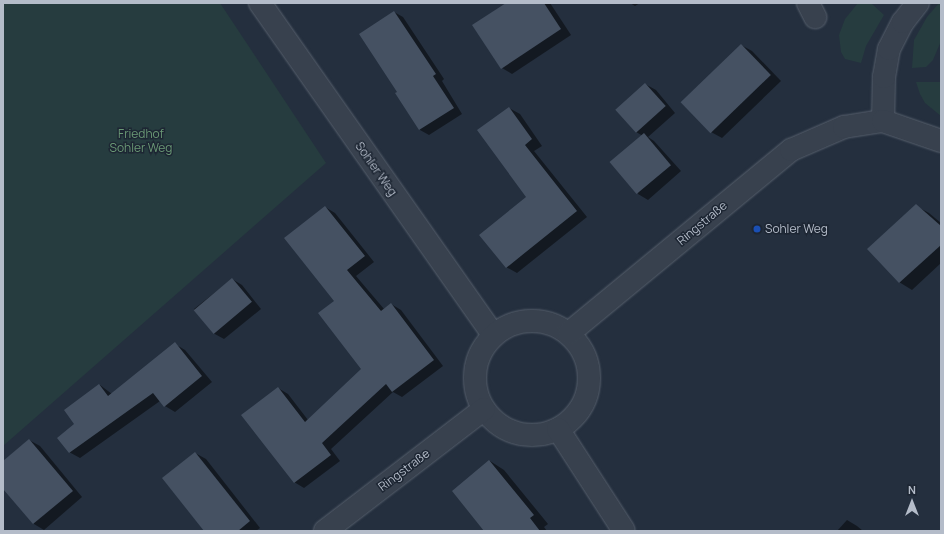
<!DOCTYPE html>
<html>
<head>
<meta charset="utf-8">
<style>
	body { margin:0 }
	#map { position:relative; width:944px; height:534px; overflow:hidden; background:#242f3e; font-family:Manrope,sans-serif }
	div>[style] { position:absolute }
	[style*='--x'] { left:calc(var(--x)*1px); top:calc(var(--y)*1px); width:calc(var(--w)*1px); rotate:calc(var(--a)*1deg) }
	.green>* { inset:0; background:#263c3f }
	.shadow>* { inset:0; background:#0007 }
	.building>* { inset:0; background:#455162; transform-origin:0 0 }
	.roads { filter:drop-shadow(0 0 1px #565f6c) drop-shadow(0 0 1px #565f6c) }
	.street>* { height:22px; margin:-11px; padding:0 11px; transform-origin:11px; border-radius:11px; background:#38414e }
	.street>.ring { margin:-11px; padding:0; box-sizing:content-box; background:none; border:22px solid #38414e; border-radius:50% }
	.dots>* { width:11px; height:11px; translate:-50% -50%; box-sizing:border-box; border:2px solid #1d2633; border-radius:50% }
	span { translate:-50% -50%; white-space:nowrap; text-align:center; line-height:1.15; -webkit-text-stroke:3px #1d2633; paint-order:stroke }
	.park-label { font-size:12px; color:#6b9a76 }
	.street-label { font-size:12px; color:#b4bcc9 }
	.poi-label { font-size:12px; color:#b4bcc9 }
	.left { translate:0 -50%; text-align:left }
	.frame { position:absolute; inset:0; border:4px solid #b4bcc9; pointer-events:none }
	.north { position:absolute; left:892px; top:482px; width:40px; height:40px; -webkit-text-stroke:3px #1d2633; paint-order:stroke; rotate:0deg; font-size:11px; font-weight:700; line-height:16px; text-align:center; color:#b4bcc9 }
	.north::after { content:''; display:block; margin:auto; width:14px; height:18px; background:#b4bcc9; clip-path:polygon(50% 0,100% 100%,50% 72%,0 100%) }
</style>
</head>
<body>
<div id="map">
	<div class="green">
		<i style="clip-path:polygon(3px 3px,220px 3px,326px 163px,3px 446px)"></i>
		<i style="clip-path:polygon(858px 3px,871px 3px,884px 15px,866px 46px,861px 63px,845px 59px,841px 52px,839px 35px,845px 19px)"></i>
		<i style="clip-path:polygon(939px 3px,941px 3px,941px 41px,933px 60px,926px 67px,912px 68px,914px 40px,927px 17px)"></i>
		<i style="clip-path:polygon(916px 82px,941px 82px,941px 116px,925px 103px,920px 94px)"></i>
	</div>
	<div class="shadow">
		<i style="clip-path:polygon(508px 3px,550px 3px,571px 35px,512px 74px,502px 68px)"></i>
		<i style="clip-path:polygon(630px 3px,640px 3px,635px 6px)"></i>
		<i style="clip-path:polygon(394px 12px,403px 17px,444px 79px,442px 81px,462px 114px,429px 135px,420px 130px,397px 94px,398px 93px)"></i>
		<i style="clip-path:polygon(741px 45px,752px 51px,781px 81px,722px 138px,711px 132px)"></i>
		<i style="clip-path:polygon(645px 84px,656px 90px,675px 113px,648px 137px,654px 141px,681px 171px,648px 200px,638px 194px,643px 136px,636px 132px)"></i>
		<i style="clip-path:polygon(509px 108px,520px 114px,542px 146px,534px 151px,587px 217px,517px 273px,506px 267px,528px 197px)"></i>
		<i style="clip-path:polygon(916px 206px,929px 213px,941px 223px,941px 263px,912px 290px,899px 282px)"></i>
		<i style="clip-path:polygon(325px 207px,335px 213px,374px 262px,356px 276px,384px 309px,391px 304px,401px 310px,443px 366px,402px 397px,393px 392px,331px 449px,340px 461px,304px 488px,294px 482px,278px 388px,288px 394px,308px 420px,363px 369px,335px 301px)"></i>
		<i style="clip-path:polygon(232px 279px,242px 285px,261px 309px,224px 339px,213px 333px,194px 309px)"></i>
		<i style="clip-path:polygon(175px 344px,185px 350px,212px 382px,175px 412px,165px 406px,160px 401px,80px 458px,69px 452px,75px 424px,100px 385px,112px 394px)"></i>
		<i style="clip-path:polygon(29px 440px,40px 446px,82px 497px,44px 530px,34px 524px,3px 487px,3px 462px)"></i>
		<i style="clip-path:polygon(195px 453px,206px 459px,260px 528px,256px 531px,205px 531px)"></i>
		<i style="clip-path:polygon(490px 461px,504px 470px,548px 524px,544px 527px,547px 531px,485px 531px)"></i>
		<i style="clip-path:polygon(847px 520px,857px 526px,863px 531px,837px 531px)"></i>
	</div>
	<div class="building">
		<i style="clip-path:polygon(506px 3px,544px 3px,561px 29px,501px 69px,472px 25px)"></i>
		<i style="clip-path:polygon(394px 11px,436px 74px,433px 76px,454px 108px,419px 130px,395px 93px,397px 92px,359px 34px)"></i>
		<i style="left:741px;top:44px;width:43px;height:84px;rotate:46deg"></i>
		<i style="left:645px;top:83px;width:31px;height:40px;rotate:48deg"></i>
		<i style="clip-path:polygon(509px 107px,532px 139px,525px 145px,577px 211px,506px 268px,479px 235px,526px 197px,477px 130px)"></i>
		<i style="left:644px;top:133px;width:42px;height:45px;rotate:50deg"></i>
		<i style="clip-path:polygon(916px 204px,941px 226px,941px 245px,899px 283px,867px 249px)"></i>
		<i style="clip-path:polygon(325px 206px,365px 256px,347px 270px,381px 311px,391px 303px,434px 360px,392px 392px,386px 384px,322px 443px,331px 455px,294px 483px,241px 415px,278px 387px,305px 422px,361px 369px,318px 313px,334px 301px,284px 238px)"></i>
		<i style="left:232px;top:278px;width:31px;height:50px;rotate:50deg"></i>
		<i style="clip-path:polygon(175px 342px,202px 376px,164px 407px,153px 393px,69px 453px,57px 438px,74px 424px,64px 410px,99px 384px,108px 396px)"></i>
		<i style="clip-path:polygon(29px 439px,73px 491px,33px 524px,3px 489px,3px 461px)"></i>
		<i style="clip-path:polygon(195px 452px,250px 521px,238px 531px,204px 531px,162px 478px)"></i>
		<i style="clip-path:polygon(489px 460px,534px 515px,530px 518px,540px 531px,484px 531px,452px 491px)"></i>
	</div>
	<div class="roads">
		<div class="street">
			<i style="--x:260;--y:3;--w:406;--a:54.9"></i>
			<i style="--x:808;--y:3;--w:16;--a:63"></i>
			<i style="--x:883;--y:121;--w:44;--a:-88.7"></i>
			<i style="--x:884;--y:77;--w:28;--a:-80"></i>
			<i style="--x:889;--y:49;--w:30;--a:-63"></i>
			<i style="--x:903;--y:22;--w:24;--a:-52"></i>
			<i class="ring" style="left:475px;top:321px;width:92px;height:92px"></i>
			<i style="--x:569;--y:333;--w:288;--a:-39.5"></i>
			<i style="--x:791;--y:150;--w:58;--a:-23.5"></i>
			<i style="--x:844;--y:127;--w:39;--a:-9"></i>
			<i style="--x:883;--y:121;--w:61;--a:19"></i>
			<i style="--x:558;--y:429;--w:121;--a:57.1"></i>
			<i style="--x:325;--y:531;--w:200;--a:-37.5"></i>
		</div>
	</div>
	<div class="dots">
		<i style="left:757px;top:229px;background:#1a4fb4"></i>
	</div>
	<div class="park-label">
		<span style="left:141px;top:141px">Friedhof<br>Sohler Weg</span>
	</div>
	<div class="street-label">
		<span style="left:376px;top:169px;rotate:55deg">Sohler Weg</span>
		<span style="left:702px;top:223px;rotate:-40deg">Ringstraße</span>
		<span style="left:404px;top:470px;rotate:-37deg">Ringstraße</span>
	</div>
	<div class="poi-label">
		<span class="left" style="left:765px;top:229px">Sohler Weg</span>
	</div>
	<div class="frame"></div>
	<div class="north">N</div>
</div>
</body>
</html>
